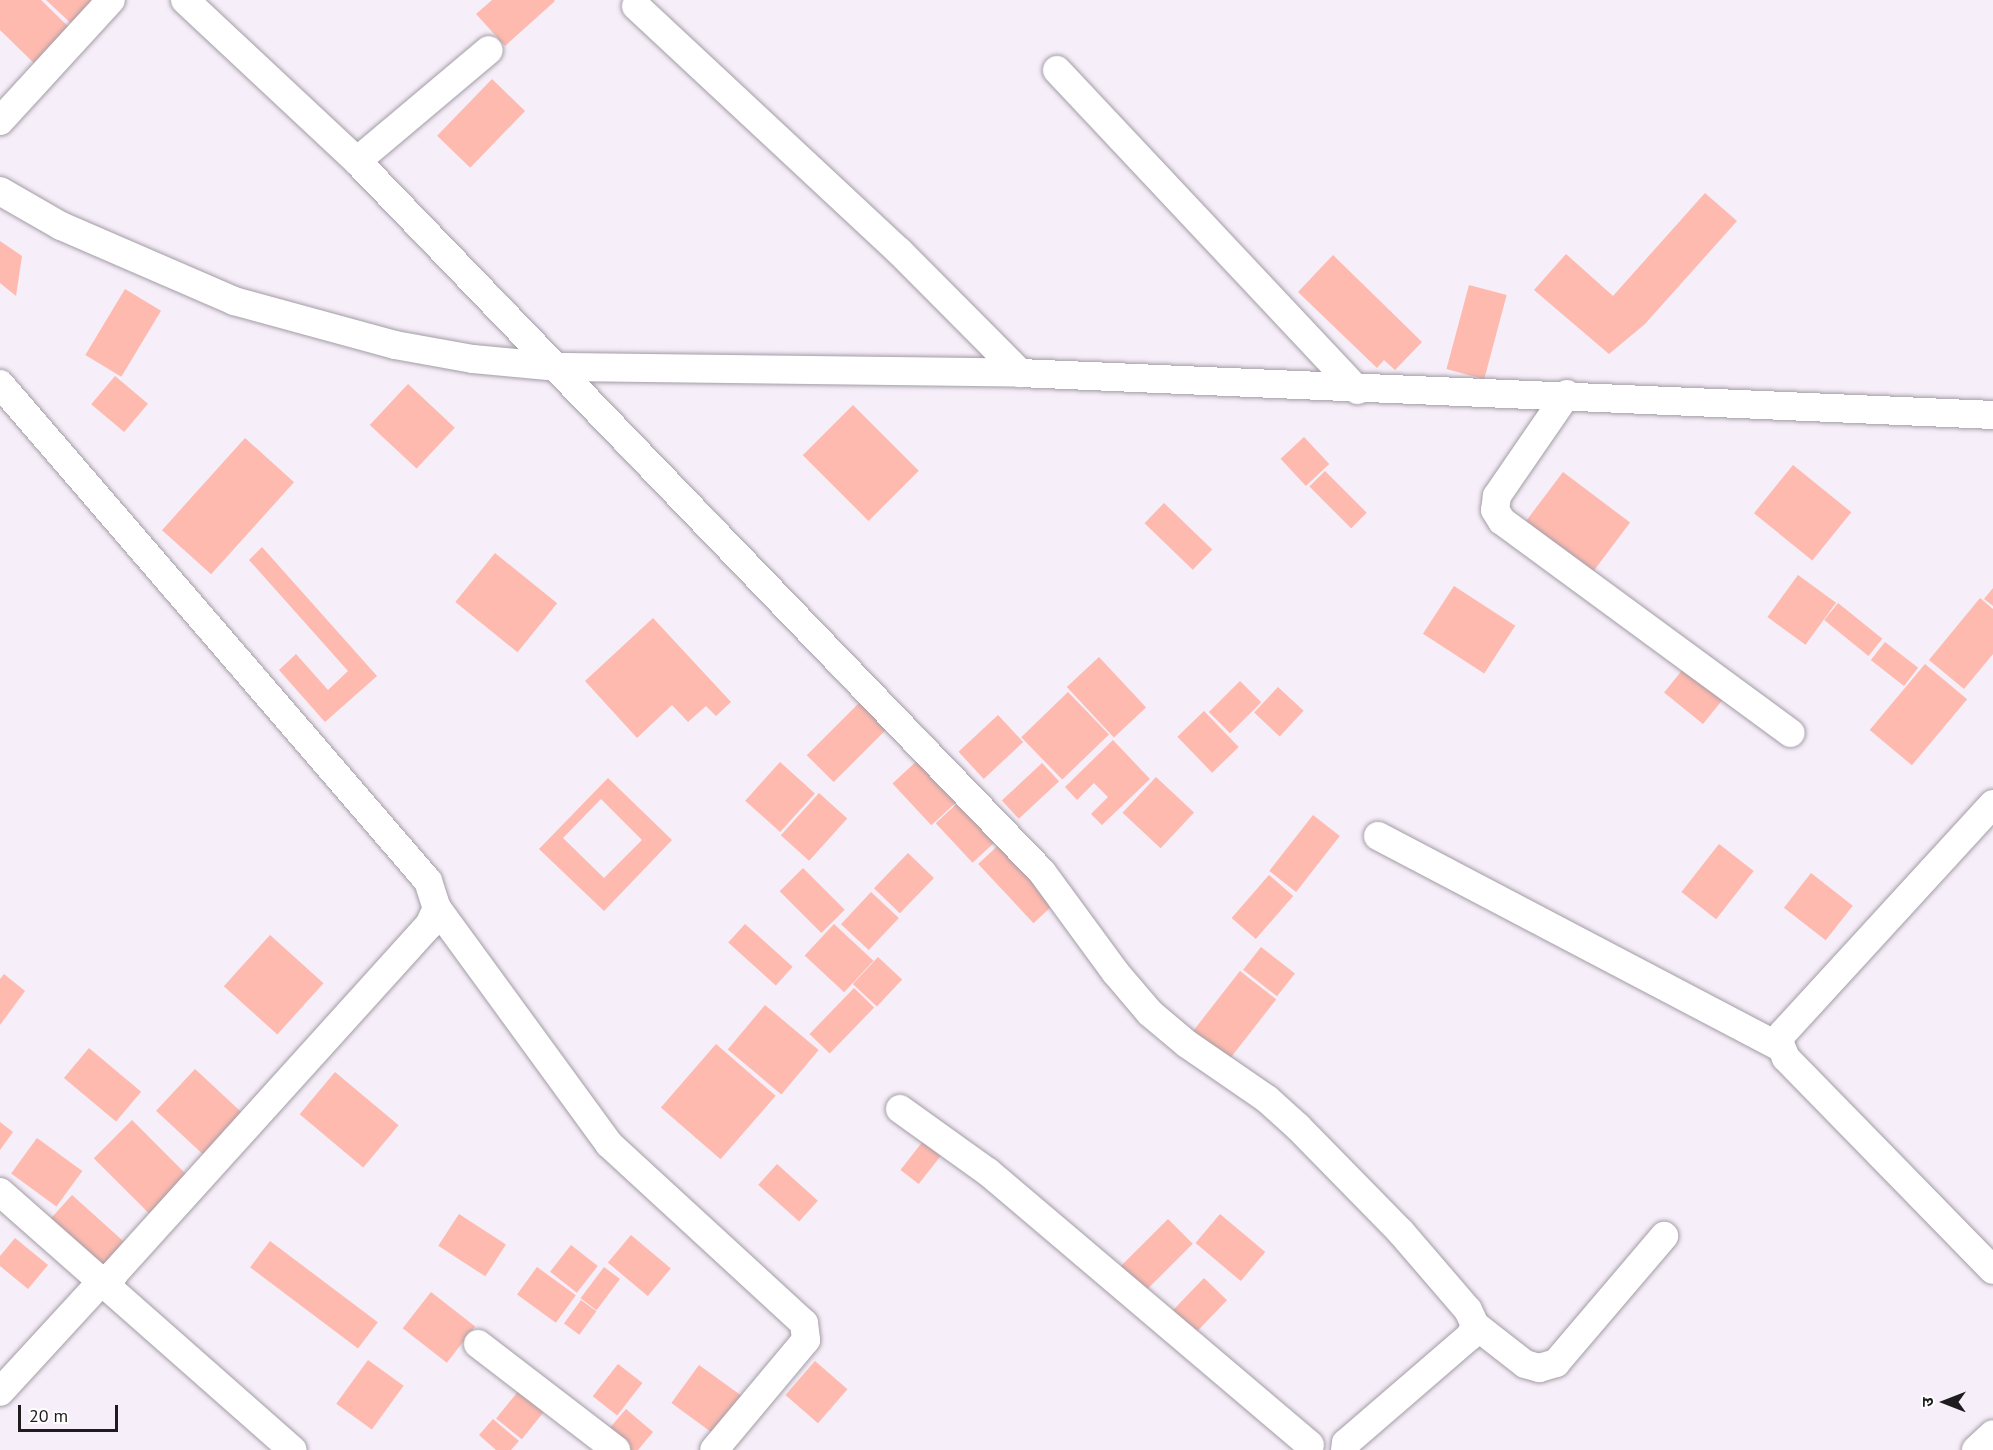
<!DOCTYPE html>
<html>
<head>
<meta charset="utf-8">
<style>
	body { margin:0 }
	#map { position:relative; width:1993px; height:1450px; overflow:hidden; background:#f6eef8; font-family:"PT Sans","Noto Sans Devanagari",sans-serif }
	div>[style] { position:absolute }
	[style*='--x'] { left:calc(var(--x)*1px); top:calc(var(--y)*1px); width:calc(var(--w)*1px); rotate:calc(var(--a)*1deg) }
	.building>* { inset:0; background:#febaaf; transform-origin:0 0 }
	.roads { filter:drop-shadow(0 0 2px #a39ca6) drop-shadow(0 0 2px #a39ca6) }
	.street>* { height:28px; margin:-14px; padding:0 14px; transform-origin:14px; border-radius:14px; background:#fff }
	span { translate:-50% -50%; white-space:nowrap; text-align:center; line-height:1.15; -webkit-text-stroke:5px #fefefe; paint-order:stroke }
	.north { position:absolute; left:1915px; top:1372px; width:60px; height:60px; -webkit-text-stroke:4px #fefefe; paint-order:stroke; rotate:270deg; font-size:16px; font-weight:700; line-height:24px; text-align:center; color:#1f1c20 }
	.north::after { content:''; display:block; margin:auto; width:21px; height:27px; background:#1f1c20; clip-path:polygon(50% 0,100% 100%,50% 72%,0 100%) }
	.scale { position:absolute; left:18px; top:1405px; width:100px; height:27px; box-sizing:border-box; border:3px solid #1f1c20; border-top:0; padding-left:8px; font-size:18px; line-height:21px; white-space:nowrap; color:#1f1c20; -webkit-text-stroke:4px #fefefe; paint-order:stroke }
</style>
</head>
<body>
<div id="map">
	<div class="building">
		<i style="clip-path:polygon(0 0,41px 0,76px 34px,41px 70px,0 30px)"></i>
		<i style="clip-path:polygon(46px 0,101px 0,76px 28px)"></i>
		<i style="clip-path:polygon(492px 0,554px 0,555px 1px,505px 46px,476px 14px)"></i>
		<i style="left:492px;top:79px;width:46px;height:79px;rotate:44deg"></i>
		<i style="clip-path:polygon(1705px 193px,1737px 221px,1645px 324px,1609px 354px,1534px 290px,1566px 254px,1613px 296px)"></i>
		<i style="clip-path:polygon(0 241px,22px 256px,16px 296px,0 283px)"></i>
		<i style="clip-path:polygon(1333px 255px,1422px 342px,1395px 370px,1384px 360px,1377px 368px,1298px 292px)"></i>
		<i style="left:1469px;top:285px;width:39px;height:87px;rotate:15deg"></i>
		<i style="left:125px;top:289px;width:42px;height:77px;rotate:31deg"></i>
		<i style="left:115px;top:376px;width:43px;height:37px;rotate:40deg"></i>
		<i style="left:408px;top:384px;width:64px;height:56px;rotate:43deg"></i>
		<i style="left:853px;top:405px;width:93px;height:71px;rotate:45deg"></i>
		<i style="left:1304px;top:437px;width:37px;height:32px;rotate:47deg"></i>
		<i style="left:245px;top:438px;width:66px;height:124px;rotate:42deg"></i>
		<i style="left:1793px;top:465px;width:75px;height:62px;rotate:39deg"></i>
		<i style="left:1325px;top:471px;width:59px;height:22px;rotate:45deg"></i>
		<i style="left:1563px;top:472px;width:84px;height:61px;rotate:37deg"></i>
		<i style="left:1164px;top:503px;width:67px;height:28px;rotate:44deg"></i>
		<i style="clip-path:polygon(262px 547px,377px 676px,325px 722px,279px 670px,296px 654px,328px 690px,348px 671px,249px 560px)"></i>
		<i style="left:495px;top:553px;width:80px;height:63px;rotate:39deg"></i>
		<i style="left:1798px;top:575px;width:47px;height:52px;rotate:36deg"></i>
		<i style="left:1454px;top:586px;width:73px;height:57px;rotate:33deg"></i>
		<i style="clip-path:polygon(1993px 588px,1993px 606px,1984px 599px)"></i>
		<i style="clip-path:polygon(1980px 598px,1993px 609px,1993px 654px,1964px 689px,1929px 660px)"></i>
		<i style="left:1838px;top:603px;width:57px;height:22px;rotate:39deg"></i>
		<i style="clip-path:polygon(653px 618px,731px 702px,716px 716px,706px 706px,688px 722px,672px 705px,637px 738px,585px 681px)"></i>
		<i style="left:1885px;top:642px;width:42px;height:23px;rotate:38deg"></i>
		<i style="left:1099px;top:657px;width:69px;height:44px;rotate:47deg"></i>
		<i style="left:1688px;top:663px;width:50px;height:38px;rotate:39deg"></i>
		<i style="left:1925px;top:664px;width:55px;height:86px;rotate:40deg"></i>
		<i style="left:1240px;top:681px;width:30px;height:44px;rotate:45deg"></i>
		<i style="left:1278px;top:687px;width:35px;height:35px;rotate:43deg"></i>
		<i style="left:1068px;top:692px;width:59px;height:65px;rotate:46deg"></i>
		<i style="left:869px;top:693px;width:38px;height:88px;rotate:45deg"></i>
		<i style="left:1204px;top:711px;width:50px;height:37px;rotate:46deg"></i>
		<i style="left:998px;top:715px;width:37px;height:54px;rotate:47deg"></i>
		<i style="clip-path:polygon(1113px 740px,1150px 779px,1102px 825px,1091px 814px,1108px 797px,1094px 783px,1077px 800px,1065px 787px)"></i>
		<i style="left:921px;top:757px;width:57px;height:39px;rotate:47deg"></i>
		<i style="left:780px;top:762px;width:47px;height:52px;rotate:42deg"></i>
		<i style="left:1042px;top:763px;width:25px;height:55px;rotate:47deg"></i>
		<i style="left:1156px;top:777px;width:52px;height:49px;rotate:43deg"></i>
		<i style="clip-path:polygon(evenodd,608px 778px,672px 840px,604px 911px,539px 849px,608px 778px,601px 799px,642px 840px,604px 878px,563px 838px,601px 799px)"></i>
		<i style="left:819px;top:793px;width:38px;height:57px;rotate:42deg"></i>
		<i style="left:965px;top:796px;width:54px;height:40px;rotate:47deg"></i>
		<i style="left:1313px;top:815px;width:34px;height:71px;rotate:38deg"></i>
		<i style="left:1006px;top:838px;width:81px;height:38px;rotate:47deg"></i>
		<i style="left:1719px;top:844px;width:44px;height:61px;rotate:38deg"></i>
		<i style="left:908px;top:853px;width:36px;height:49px;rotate:44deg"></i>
		<i style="left:803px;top:868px;width:59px;height:33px;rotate:45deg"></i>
		<i style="left:1811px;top:873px;width:53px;height:44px;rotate:38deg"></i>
		<i style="left:1269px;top:875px;width:32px;height:57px;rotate:41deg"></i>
		<i style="left:871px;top:892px;width:38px;height:44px;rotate:43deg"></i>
		<i style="left:745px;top:924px;width:64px;height:25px;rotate:42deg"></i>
		<i style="left:834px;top:924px;width:54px;height:43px;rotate:43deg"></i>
		<i style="left:270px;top:935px;width:72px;height:69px;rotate:42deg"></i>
		<i style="left:1261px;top:947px;width:43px;height:29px;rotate:38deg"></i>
		<i style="left:878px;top:957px;width:33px;height:37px;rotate:43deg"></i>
		<i style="left:1240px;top:971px;width:46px;height:78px;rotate:38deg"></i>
		<i style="clip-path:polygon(4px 974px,25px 991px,0 1025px,0 979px)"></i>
		<i style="left:854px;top:988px;width:28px;height:64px;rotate:44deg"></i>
		<i style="left:765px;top:1005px;width:70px;height:58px;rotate:40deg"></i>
		<i style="left:716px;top:1044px;width:79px;height:84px;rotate:41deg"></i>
		<i style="left:89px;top:1048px;width:68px;height:39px;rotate:40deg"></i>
		<i style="left:195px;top:1069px;width:72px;height:57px;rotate:43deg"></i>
		<i style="left:335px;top:1072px;width:83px;height:55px;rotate:40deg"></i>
		<i style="left:132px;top:1120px;width:84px;height:54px;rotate:45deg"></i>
		<i style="clip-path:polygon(0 1122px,13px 1132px,0 1150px)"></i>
		<i style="left:927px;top:1136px;width:23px;height:43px;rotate:38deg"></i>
		<i style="left:37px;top:1138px;width:56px;height:44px;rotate:36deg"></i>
		<i style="left:777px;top:1164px;width:55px;height:28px;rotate:42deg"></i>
		<i style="left:72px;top:1195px;width:77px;height:37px;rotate:42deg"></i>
		<i style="left:459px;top:1214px;width:56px;height:38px;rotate:33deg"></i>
		<i style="left:1220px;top:1214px;width:59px;height:38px;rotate:40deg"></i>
		<i style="left:1168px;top:1219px;width:35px;height:69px;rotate:45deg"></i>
		<i style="left:631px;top:1235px;width:52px;height:36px;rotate:40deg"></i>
		<i style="clip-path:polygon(15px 1238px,48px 1265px,28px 1289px,0 1266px,0 1256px)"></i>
		<i style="left:270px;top:1241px;width:135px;height:33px;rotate:37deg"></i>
		<i style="left:571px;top:1245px;width:34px;height:34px;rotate:38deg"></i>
		<i style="left:537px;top:1267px;width:48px;height:34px;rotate:36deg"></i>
		<i style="left:604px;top:1267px;width:20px;height:39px;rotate:37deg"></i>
		<i style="left:1204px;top:1278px;width:32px;height:52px;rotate:44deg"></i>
		<i style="left:431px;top:1292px;width:56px;height:46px;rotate:38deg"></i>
		<i style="left:581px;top:1300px;width:19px;height:29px;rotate:36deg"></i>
		<i style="left:368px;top:1360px;width:44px;height:54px;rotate:36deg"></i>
		<i style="left:815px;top:1361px;width:43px;height:45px;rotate:41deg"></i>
		<i style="left:618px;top:1364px;width:31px;height:41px;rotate:38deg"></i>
		<i style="left:699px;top:1365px;width:61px;height:47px;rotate:36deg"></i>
		<i style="left:520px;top:1389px;width:33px;height:38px;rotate:39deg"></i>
		<i style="clip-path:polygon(626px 1409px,653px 1432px,638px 1450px,617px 1450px,602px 1437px)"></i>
		<i style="clip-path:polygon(493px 1419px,519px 1441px,511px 1450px,496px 1450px,479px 1435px)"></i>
	</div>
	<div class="roads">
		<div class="street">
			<i style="--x:185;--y:0;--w:236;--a:43.1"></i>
			<i style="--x:357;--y:161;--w:987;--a:46.07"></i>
			<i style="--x:1042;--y:872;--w:125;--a:53.8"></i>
			<i style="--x:1116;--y:973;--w:52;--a:49.6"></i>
			<i style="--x:1150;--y:1013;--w:48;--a:40"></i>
			<i style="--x:1187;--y:1044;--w:97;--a:34.5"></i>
			<i style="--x:1267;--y:1099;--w:42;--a:42.1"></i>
			<i style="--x:1298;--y:1127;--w:146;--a:45.6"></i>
			<i style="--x:1400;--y:1231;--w:104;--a:49.3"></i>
			<i style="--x:1468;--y:1310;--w:17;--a:65"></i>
			<i style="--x:1475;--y:1325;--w:12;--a:114"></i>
			<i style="--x:1470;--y:1336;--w:164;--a:139.2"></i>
			<i style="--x:1346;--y:1443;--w:7;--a:98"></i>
			<i style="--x:636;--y:6;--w:359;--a:43"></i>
			<i style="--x:899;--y:251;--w:172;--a:45.2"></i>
			<i style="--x:1057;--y:70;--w:439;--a:46.8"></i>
			<i style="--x:0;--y:121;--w:164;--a:-47.5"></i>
			<i style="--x:357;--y:161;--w:172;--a:-40.1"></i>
			<i style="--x:0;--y:191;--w:70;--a:29.8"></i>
			<i style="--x:61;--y:226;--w:189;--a:23.4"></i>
			<i style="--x:234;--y:301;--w:167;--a:15.3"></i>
			<i style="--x:395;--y:345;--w:79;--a:10.2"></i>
			<i style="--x:473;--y:359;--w:86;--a:5.3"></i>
			<i style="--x:559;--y:367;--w:461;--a:0.7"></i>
			<i style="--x:1020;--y:373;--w:974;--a:2.47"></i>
			<i style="--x:0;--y:384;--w:656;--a:49.27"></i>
			<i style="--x:428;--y:881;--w:28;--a:72"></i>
			<i style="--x:437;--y:908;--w:19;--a:115"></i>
			<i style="--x:429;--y:925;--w:470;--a:132.1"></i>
			<i style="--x:114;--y:1274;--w:15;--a:148"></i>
			<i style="--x:101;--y:1282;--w:149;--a:132.6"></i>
			<i style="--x:1567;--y:394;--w:124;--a:124.5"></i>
			<i style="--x:1497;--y:496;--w:14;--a:98"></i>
			<i style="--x:1495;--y:510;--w:13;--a:58"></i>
			<i style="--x:1502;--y:521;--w:358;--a:36.3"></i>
			<i style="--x:1993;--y:804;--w:311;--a:132.5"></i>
			<i style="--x:1783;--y:1033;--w:9;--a:117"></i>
			<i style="--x:1779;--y:1041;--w:18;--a:68"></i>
			<i style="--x:1786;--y:1058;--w:296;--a:45.7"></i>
			<i style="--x:1378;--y:836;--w:454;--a:27.7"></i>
			<i style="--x:437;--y:908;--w:292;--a:53.9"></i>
			<i style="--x:609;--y:1144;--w:265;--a:42.6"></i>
			<i style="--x:804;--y:1323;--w:17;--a:83"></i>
			<i style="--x:806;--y:1340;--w:143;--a:129.9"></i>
			<i style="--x:900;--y:1109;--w:108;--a:35.6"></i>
			<i style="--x:988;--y:1172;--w:422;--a:40.3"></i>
			<i style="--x:0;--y:1192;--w:390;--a:41.4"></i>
			<i style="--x:1475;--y:1325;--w:63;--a:38"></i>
			<i style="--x:1525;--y:1364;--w:15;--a:16"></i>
			<i style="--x:1539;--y:1368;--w:18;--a:-16"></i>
			<i style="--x:1556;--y:1363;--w:167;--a:-49.6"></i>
			<i style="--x:478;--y:1344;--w:174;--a:37.5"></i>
			<i style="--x:1976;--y:1450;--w:23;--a:-43"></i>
		</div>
	</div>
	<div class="north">उ</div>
	<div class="scale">20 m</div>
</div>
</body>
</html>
